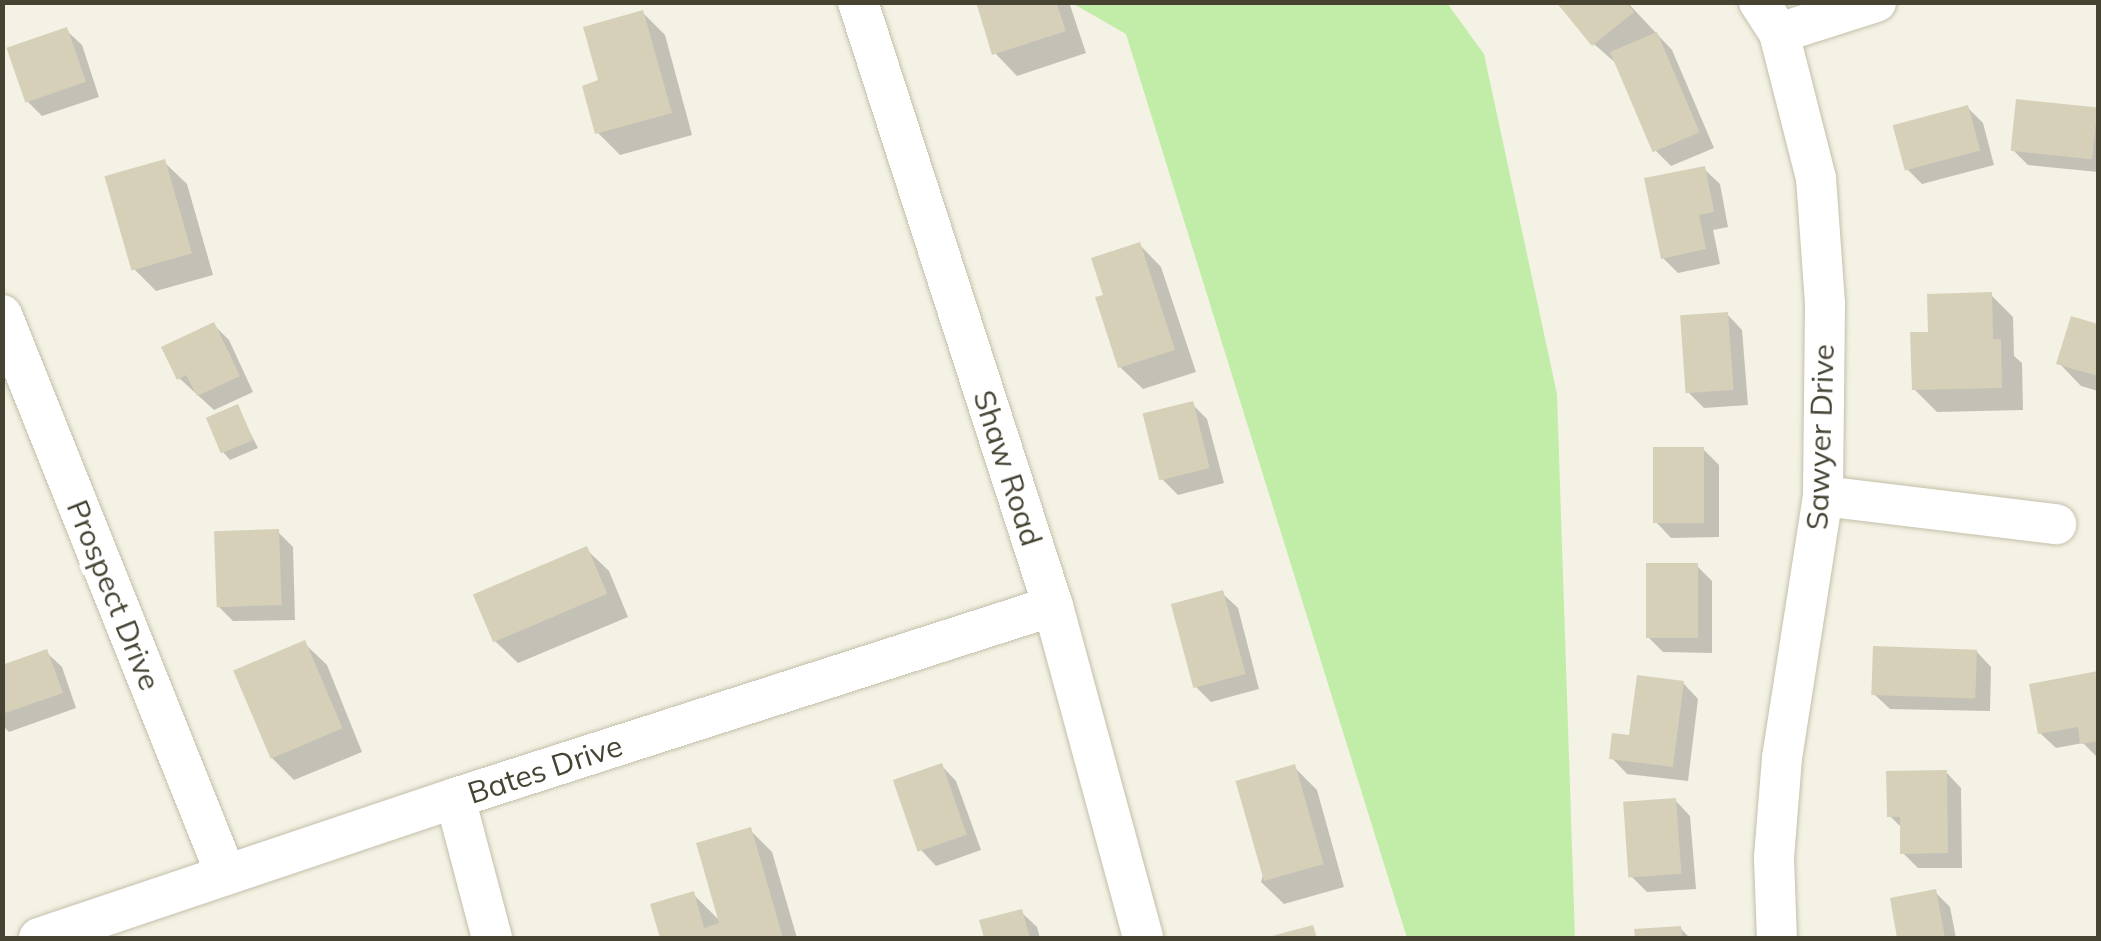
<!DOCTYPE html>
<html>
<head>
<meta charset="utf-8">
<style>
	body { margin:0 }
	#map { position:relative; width:2101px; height:941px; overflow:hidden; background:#f4f2e4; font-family:Mulish,sans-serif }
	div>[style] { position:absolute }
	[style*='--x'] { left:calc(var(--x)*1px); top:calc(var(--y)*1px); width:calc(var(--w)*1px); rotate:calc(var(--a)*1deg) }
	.green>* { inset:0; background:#c2eda9 }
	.shadow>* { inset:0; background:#0003 }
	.building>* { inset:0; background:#d7d0b9; transform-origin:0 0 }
	.roads { filter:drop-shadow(0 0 2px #c3bfa9) drop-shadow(0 0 2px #c3bfa9) }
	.minor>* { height:40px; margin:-20px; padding:0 20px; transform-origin:20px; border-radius:20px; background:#fff }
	span { translate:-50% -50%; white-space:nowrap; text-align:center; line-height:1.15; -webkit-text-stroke:9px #fff; paint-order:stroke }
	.street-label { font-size:30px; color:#474333 }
	.frame { position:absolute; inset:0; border:5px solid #474333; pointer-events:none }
</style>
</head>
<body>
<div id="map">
	<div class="green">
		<i style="clip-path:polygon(1072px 3px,1447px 3px,1484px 54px,1557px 394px,1575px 938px,1407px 938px,1126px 34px)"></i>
	</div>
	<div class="shadow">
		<i style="clip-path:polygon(978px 2px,1069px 2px,1086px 53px,1017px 76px,995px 53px)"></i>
		<i style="clip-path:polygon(1560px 2px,1627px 2px,1672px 50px,1714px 148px,1671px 166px,1656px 151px,1618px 65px,1594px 44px)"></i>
		<i style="clip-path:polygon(642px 12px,665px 35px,692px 135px,620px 155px,597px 132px,601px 82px)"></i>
		<i style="clip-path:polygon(66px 30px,82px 45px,99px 97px,42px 116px,27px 101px)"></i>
		<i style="clip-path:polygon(2018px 102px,2098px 110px,2098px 172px,2028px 165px,2013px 150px)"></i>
		<i style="clip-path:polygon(1968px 108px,1983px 123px,1994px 165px,1922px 184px,1907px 169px)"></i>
		<i style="clip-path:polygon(164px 162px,187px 184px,213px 275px,156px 291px,134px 269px)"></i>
		<i style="clip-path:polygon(1704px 169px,1720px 184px,1728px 227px,1713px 230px,1720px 264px,1678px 273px,1663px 258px)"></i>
		<i style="clip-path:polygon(1139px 244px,1161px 267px,1196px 372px,1143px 389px,1120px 367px,1106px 296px)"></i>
		<i style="clip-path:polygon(1991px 295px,2013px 317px,2014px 356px,2022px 363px,2023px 410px,1937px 412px,1914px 389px,1930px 334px)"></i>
		<i style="clip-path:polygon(1727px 314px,1742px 330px,1748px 405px,1704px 408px,1689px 393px)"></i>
		<i style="clip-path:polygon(2073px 319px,2098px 326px,2098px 391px,2081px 386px,2059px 363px)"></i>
		<i style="clip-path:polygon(214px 325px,229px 340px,253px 392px,214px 410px,179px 378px)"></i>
		<i style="clip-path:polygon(1192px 404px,1207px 419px,1224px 483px,1178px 495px,1163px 480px)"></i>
		<i style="clip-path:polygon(237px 407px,258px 448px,230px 460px,223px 452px)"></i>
		<i style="clip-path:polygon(1703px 449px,1719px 465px,1719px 537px,1671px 538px,1656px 522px)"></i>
		<i style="clip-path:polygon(278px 532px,293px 547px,295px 620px,233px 621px,218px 606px)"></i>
		<i style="clip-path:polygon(586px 549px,609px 571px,628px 617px,518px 663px,495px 641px)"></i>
		<i style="clip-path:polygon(1697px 566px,1712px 581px,1712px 653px,1663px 652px,1648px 637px)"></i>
		<i style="clip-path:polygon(1222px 593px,1238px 608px,1259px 689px,1211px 702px,1195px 686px)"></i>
		<i style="clip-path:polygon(304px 643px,327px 665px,362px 752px,294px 780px,272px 758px)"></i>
		<i style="clip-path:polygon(1976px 651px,1991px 667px,1990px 711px,1890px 709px,1874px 694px)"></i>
		<i style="clip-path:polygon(46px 652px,62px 667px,76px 708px,9px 732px,2px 725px,2px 668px)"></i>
		<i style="clip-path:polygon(2098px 674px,2098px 758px,2083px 743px,2056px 748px,2040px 733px,2032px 686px)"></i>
		<i style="clip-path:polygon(1683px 683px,1698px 699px,1688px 781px,1627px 774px,1612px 758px)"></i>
		<i style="clip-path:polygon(941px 765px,956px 781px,981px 850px,936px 866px,921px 850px)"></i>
		<i style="clip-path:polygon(1294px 767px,1317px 790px,1344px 887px,1284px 904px,1261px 882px)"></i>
		<i style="clip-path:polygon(1946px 772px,1961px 788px,1962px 868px,1918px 868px,1903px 853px,1903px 829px,1890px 816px)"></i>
		<i style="clip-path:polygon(1675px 800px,1690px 816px,1696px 889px,1647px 892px,1632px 877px)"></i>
		<i style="clip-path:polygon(750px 830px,772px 852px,797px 938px,662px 938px,653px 906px,693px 894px,721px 922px)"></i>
		<i style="clip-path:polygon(1935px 892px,1950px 907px,1956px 938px,1900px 938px,1893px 900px)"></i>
		<i style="clip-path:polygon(1021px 912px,1037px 927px,1040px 938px,986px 938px,982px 922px)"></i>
		<i style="clip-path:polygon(1680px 928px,1690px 938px,1637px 938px,1637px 931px)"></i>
	</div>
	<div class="building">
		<i style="clip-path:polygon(976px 2px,1056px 2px,1066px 31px,992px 55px)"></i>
		<i style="clip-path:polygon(1556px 2px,1626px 2px,1634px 12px,1592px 46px)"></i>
		<i style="clip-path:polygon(643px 10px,672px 113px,595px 134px,582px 86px,598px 80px,583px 27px)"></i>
		<i style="left:67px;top:27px;width:58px;height:64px;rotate:71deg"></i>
		<i style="left:1657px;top:32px;width:109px;height:51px;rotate:67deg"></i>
		<i style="left:2016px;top:99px;width:82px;height:52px;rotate:6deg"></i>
		<i style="left:1968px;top:105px;width:47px;height:78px;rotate:75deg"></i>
		<i style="left:165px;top:159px;width:98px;height:63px;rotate:74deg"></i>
		<i style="clip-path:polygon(1705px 166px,1714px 212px,1699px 215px,1706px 249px,1661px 259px,1644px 178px)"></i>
		<i style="clip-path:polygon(1140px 242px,1175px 350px,1118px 368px,1095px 297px,1103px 295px,1091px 258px)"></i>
		<i style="clip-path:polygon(1992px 292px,1993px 339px,2001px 339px,2002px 388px,1912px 390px,1910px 332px,1928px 332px,1927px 294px)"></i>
		<i style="left:1728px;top:312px;width:78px;height:48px;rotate:86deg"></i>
		<i style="clip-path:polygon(2071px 316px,2098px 324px,2098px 376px,2056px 364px)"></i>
		<i style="clip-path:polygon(214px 322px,240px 376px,197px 396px,186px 375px,177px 380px,161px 347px)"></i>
		<i style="left:1193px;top:401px;width:69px;height:52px;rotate:76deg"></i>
		<i style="left:238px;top:404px;width:39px;height:35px;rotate:67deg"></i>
		<i style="left:1653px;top:447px;width:51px;height:76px"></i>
		<i style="left:279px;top:529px;width:76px;height:65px;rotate:88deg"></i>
		<i style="left:587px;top:546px;width:52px;height:124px;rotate:67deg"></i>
		<i style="left:1646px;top:563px;width:52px;height:75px"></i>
		<i style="left:1223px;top:590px;width:87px;height:54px;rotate:75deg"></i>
		<i style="left:305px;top:640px;width:96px;height:78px;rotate:67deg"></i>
		<i style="left:1873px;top:646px;width:104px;height:49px;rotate:2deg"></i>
		<i style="clip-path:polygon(47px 649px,63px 693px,2px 714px,2px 665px)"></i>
		<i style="clip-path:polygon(2098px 671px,2098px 741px,2080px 744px,2078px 727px,2038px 734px,2029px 684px)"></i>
		<i style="clip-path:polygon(1637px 675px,1684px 681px,1673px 767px,1609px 759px,1612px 733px,1629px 735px)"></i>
		<i style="left:942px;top:763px;width:76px;height:52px;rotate:71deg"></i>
		<i style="left:1295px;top:764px;width:104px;height:62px;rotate:74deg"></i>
		<i style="clip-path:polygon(1947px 770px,1948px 853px,1900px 854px,1900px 817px,1887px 817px,1886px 771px)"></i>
		<i style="left:1676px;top:798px;width:76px;height:53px;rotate:86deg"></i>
		<i style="clip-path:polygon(751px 827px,783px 938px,660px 938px,650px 904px,694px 891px,704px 928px,719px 923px,696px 843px)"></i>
		<i style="clip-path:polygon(1936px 889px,1945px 938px,1897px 938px,1890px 898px)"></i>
		<i style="clip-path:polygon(1022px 909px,1030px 938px,984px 938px,979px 920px)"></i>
		<i style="clip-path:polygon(1313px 925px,1317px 938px,1268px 938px,1268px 937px)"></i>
		<i style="clip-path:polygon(1681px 926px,1682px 938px,1635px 938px,1634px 929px)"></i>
	</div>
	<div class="roads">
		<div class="minor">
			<i style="--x:858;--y:2;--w:635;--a:72.11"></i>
			<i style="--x:1053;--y:606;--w:344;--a:74.8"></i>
			<i style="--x:1759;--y:2;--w:37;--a:57"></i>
			<i style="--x:1779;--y:33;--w:150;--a:75.7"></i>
			<i style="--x:1816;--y:178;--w:125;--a:85.9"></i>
			<i style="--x:1825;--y:303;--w:193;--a:90.6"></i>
			<i style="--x:1823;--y:496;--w:265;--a:98.9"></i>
			<i style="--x:1782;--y:758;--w:100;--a:94.6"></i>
			<i style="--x:1774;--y:858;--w:80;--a:87.9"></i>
			<i style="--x:1779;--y:33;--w:102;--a:-17.7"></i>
			<i style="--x:2;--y:315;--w:603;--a:68.2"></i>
			<i style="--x:1823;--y:496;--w:235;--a:6.9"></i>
			<i style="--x:455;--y:798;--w:145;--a:75.2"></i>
			<i style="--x:39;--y:938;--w:439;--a:-18.6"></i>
			<i style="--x:455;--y:798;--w:628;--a:-17.8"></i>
		</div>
	</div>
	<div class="street-label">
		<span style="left:1820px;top:437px;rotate:-88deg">Sawyer Drive</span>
		<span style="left:1008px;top:468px;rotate:72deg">Shaw Road</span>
		<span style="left:114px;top:595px;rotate:68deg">Prospect Drive</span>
		<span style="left:545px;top:769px;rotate:-18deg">Bates Drive</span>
	</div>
	<div class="frame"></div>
</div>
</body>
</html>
